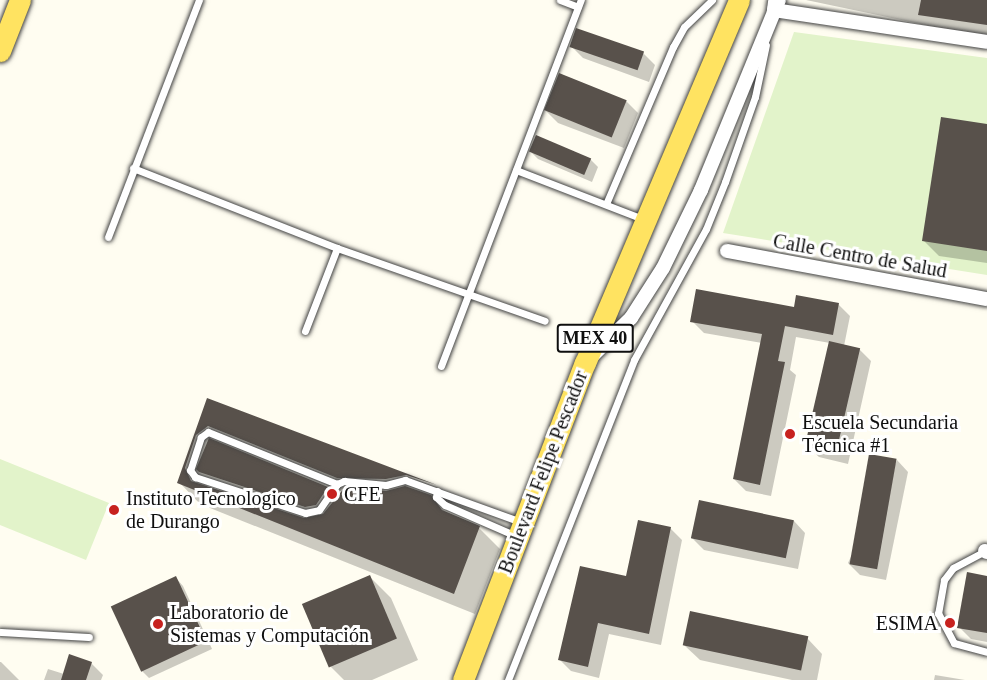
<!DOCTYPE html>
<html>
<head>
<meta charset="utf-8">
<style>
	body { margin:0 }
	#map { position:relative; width:987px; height:680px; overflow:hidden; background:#fffdf1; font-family:Georgia,serif }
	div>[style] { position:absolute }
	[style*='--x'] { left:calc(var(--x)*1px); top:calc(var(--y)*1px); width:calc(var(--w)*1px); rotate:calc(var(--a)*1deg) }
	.pitch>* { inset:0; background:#e2f3ca }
	.shadow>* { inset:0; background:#0003 }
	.building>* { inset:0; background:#58514b; transform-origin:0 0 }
	.roads { filter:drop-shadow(0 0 2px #424242) drop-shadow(0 0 2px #424242) }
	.service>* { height:7px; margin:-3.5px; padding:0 3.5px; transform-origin:3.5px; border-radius:3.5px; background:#fff }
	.minor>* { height:14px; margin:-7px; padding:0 7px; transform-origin:7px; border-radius:7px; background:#fff }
	.primary>* { height:21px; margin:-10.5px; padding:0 10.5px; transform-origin:10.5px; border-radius:10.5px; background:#ffe361 }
	.dots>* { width:16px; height:16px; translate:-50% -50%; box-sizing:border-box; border:3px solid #fff; border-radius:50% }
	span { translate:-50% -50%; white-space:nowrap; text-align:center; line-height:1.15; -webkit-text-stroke:6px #fff; paint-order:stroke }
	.shield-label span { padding:2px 4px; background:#fff; border:2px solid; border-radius:4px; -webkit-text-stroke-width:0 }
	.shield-label { font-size:18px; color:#0f0f0f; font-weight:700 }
	.street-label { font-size:20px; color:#0f0f0f }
	.poi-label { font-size:20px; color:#0f0f0f }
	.left { translate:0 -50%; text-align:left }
	.right { translate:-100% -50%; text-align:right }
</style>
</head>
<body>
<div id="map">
	<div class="pitch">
		<i style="clip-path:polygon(794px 32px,987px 58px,987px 275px,723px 233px)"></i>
		<i style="clip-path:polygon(0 459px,109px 503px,86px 560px,0 525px)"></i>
	</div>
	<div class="shadow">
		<i style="clip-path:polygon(987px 0,987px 38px,806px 0)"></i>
		<i style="clip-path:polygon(571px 46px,643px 53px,655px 65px,649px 82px,583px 58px)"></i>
		<i style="clip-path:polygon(626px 101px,638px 113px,624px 148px,558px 123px,546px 111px)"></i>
		<i style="clip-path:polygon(987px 125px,987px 263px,939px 256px,923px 240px)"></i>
		<i style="clip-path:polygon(531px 152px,590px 159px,598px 167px,592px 182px,538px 159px)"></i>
		<i style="clip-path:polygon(838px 304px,850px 316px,844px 346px,859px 349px,871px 361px,848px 464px,819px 457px,807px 446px,830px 343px,796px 337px,790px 370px,796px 375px,771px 496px,746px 491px,734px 479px,762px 343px,704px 333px,692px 321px)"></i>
		<i style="clip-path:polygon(evenodd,208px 400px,436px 487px,454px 504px,429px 495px,447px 513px,479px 528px,500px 549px,475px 614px,200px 504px,179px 482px,208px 400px,209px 480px,223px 493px,206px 488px,209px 480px,208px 400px,325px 485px,343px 492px,338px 498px,325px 485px)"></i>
		<i style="clip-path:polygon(897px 460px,908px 472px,886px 580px,860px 575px,848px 563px)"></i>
		<i style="clip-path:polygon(794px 521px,805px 533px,798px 569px,704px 550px,692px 538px)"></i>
		<i style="clip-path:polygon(670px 528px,682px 540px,661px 645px,609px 634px,599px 678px,571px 671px,560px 660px)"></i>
		<i style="clip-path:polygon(370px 577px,391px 598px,418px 660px,372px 680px,344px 680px,331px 667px)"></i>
		<i style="clip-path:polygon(987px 577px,987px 642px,971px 639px,959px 627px)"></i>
		<i style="clip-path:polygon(176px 578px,183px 586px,212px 649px,149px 678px,141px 670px)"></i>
		<i style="clip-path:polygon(807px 638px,822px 654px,817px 680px,792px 680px,700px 660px,684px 645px)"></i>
		<i style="clip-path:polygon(0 662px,1px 662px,19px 680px,0 680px)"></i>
		<i style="clip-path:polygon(91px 663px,103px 675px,101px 680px,44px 680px,48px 669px,64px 674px)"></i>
		<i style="clip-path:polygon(935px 675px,965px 680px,934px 680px)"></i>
	</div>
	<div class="building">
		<i style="clip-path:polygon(921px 0,987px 0,987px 25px,918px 15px)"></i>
		<i style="left:576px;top:28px;width:72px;height:20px;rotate:19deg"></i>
		<i style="left:559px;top:73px;width:73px;height:40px;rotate:22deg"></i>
		<i style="clip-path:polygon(941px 117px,987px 124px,987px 251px,922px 241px)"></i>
		<i style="left:536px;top:135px;width:60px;height:18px;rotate:23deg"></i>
		<i style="clip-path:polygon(696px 289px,794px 307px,796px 295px,839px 303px,833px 335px,785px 326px,778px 361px,785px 362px,760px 485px,733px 479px,762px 334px,690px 322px)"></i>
		<i style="left:829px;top:341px;width:32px;height:108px;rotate:13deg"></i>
		<i style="clip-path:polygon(207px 398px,437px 485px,406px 475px,386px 479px,337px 478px,208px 426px,196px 435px,185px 468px,191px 481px,304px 518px,323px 514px,345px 487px,386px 491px,405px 486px,431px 495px,442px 510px,480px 526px,454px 594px,177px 483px)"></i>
		<i style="clip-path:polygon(209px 438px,328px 487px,316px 505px,305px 507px,199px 472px,196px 469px)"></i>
		<i style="left:869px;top:454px;width:28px;height:112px;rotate:10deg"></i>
		<i style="left:699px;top:500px;width:97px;height:39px;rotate:12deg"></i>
		<i style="clip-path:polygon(638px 520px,671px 527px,649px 634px,598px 623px,588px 667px,558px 660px,580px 566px,626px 576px)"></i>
		<i style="clip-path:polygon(967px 572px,987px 576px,987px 633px,957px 628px)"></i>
		<i style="left:370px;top:575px;width:69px;height:74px;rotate:67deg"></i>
		<i style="left:176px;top:576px;width:72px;height:72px;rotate:65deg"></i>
		<i style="left:690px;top:611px;width:121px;height:35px;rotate:12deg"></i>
		<i style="clip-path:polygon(69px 654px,92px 662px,86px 680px,61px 680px)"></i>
	</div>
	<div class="roads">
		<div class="service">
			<i style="--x:560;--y:0;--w:19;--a:21"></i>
			<i style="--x:133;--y:168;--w:219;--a:21.4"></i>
			<i style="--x:337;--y:248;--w:220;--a:19.3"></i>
			<i style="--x:516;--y:170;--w:136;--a:21.1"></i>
			<i style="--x:606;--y:204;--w:171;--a:-66.9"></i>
			<i style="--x:673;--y:47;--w:23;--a:-61"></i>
			<i style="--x:684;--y:27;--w:39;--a:-44"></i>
			<i style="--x:108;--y:237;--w:254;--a:-69"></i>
			<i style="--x:305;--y:331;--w:89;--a:-68.9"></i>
			<i style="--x:441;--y:366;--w:392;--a:-69.1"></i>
			<i style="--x:337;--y:484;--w:139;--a:-158"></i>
			<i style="--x:208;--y:432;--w:9;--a:144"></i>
			<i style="--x:201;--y:437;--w:35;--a:108"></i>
			<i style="--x:190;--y:470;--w:9;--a:54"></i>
			<i style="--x:195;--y:477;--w:116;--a:18.1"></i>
			<i style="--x:305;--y:513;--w:14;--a:-12"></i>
			<i style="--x:319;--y:510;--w:32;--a:-55"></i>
			<i style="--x:337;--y:484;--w:8;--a:-23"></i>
			<i style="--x:344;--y:481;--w:42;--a:5.4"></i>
			<i style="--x:386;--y:485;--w:20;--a:-15"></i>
			<i style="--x:405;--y:480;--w:123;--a:19.9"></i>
			<i style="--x:437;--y:491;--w:6;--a:99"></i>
			<i style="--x:436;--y:497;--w:12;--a:42"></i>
			<i style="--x:445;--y:505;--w:77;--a:23.6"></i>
			<i style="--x:985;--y:551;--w:36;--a:152"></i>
			<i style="--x:953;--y:568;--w:15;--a:127"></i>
			<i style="--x:944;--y:580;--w:34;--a:100"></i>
			<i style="--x:938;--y:613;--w:34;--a:62"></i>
			<i style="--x:954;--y:643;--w:34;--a:15"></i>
			<i style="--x:0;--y:632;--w:89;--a:3.2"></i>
			<i style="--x:508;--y:680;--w:344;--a:-68.5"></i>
			<i style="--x:634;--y:360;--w:149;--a:-61.2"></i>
			<i style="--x:706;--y:229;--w:51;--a:-68"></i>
			<i style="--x:725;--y:182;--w:90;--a:-70.6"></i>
			<i style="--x:755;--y:97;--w:53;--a:-78.1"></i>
		</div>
		<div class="minor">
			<i style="--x:775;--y:2;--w:8;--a:97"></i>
			<i style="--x:774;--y:10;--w:215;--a:8.5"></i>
			<i style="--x:727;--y:251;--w:264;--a:10.5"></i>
			<i style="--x:588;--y:360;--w:60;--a:-44.3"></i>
			<i style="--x:631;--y:318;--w:59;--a:-57.4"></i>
			<i style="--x:663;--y:268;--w:87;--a:-64"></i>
			<i style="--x:701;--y:190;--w:205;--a:-67.7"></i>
			<i style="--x:985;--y:551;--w:2;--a:27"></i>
		</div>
		<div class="primary">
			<i style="--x:0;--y:51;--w:55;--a:-68.6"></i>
			<i style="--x:463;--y:680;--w:340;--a:-69"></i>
			<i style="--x:585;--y:363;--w:394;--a:-67"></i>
		</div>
	</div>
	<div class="dots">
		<i style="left:790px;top:434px;background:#c7221f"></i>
		<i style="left:332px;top:494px;background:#c7221f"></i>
		<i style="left:114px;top:510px;background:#c7221f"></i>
		<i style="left:950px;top:623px;background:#c7221f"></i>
		<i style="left:158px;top:624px;background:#c7221f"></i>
	</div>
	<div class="shield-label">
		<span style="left:595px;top:338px">MEX 40</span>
	</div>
	<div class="street-label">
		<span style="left:860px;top:256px;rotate:10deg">Calle Centro de Salud</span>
		<span style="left:543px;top:472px;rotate:-69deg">Boulevard Felipe Pescador</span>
	</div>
	<div class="poi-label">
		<span class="left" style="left:802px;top:434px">Escuela Secundaria<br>Técnica #1</span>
		<span class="left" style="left:344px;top:494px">CFE</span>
		<span class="left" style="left:126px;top:510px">Instituto Tecnologico<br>de Durango</span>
		<span class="left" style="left:170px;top:624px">Laboratorio de<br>Sistemas y Computación</span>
		<span class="right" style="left:938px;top:623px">ESIMA</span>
	</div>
</div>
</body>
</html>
